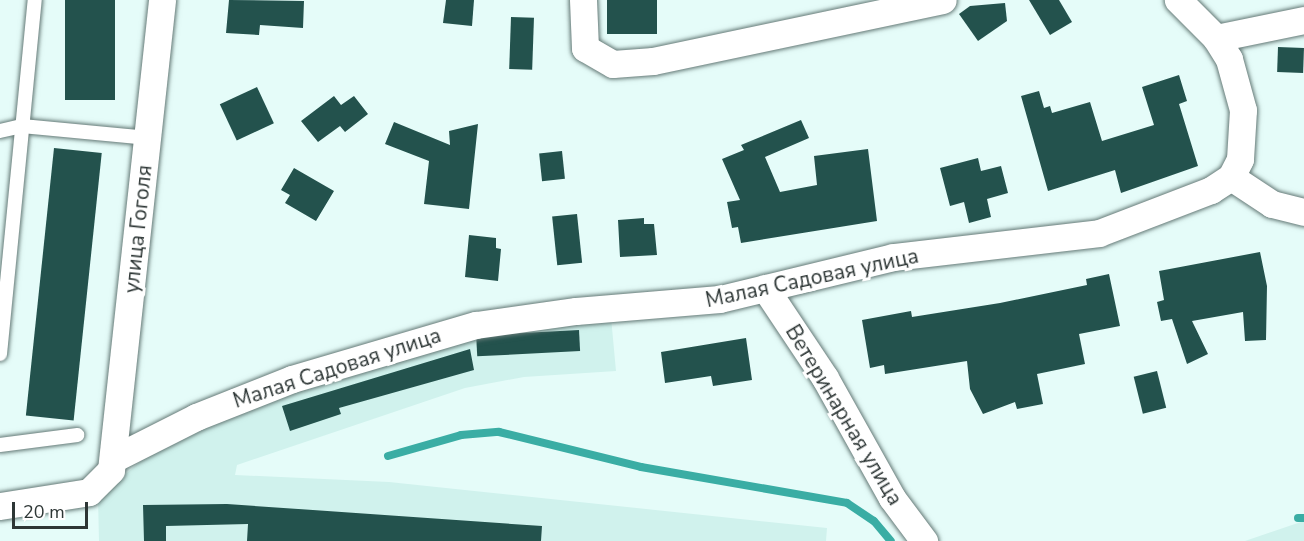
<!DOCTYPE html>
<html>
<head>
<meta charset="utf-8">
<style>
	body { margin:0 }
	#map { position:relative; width:1304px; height:541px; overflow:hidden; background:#e5fcf9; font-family:"Nunito Sans",sans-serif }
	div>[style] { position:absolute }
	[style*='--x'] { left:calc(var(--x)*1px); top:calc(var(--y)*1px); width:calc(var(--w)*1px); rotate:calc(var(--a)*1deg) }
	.built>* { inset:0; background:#d0f2ed }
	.stream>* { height:8px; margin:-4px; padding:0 4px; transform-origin:4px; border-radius:4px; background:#3aada4 }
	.building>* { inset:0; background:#23524d; transform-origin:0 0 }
	.roads { filter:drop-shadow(0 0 2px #657a77) drop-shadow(0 0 2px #657a77) }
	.lane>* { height:14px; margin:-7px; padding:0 7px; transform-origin:7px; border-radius:7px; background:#fff }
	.street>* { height:27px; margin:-13.5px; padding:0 13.5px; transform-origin:13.5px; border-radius:13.5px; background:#fff }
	span { translate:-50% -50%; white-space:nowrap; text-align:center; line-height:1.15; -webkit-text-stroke:6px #fff; paint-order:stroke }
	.street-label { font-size:21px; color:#2d3635 }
	.scale { position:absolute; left:12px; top:502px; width:76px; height:27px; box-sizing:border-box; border:3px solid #2d3635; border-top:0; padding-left:8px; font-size:18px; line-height:21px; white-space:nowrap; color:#2d3635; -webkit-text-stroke:4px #fff; paint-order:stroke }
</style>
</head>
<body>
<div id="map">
	<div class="built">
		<i style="clip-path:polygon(611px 317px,616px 371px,524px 377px,465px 388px,237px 465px,235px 475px,389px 482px,827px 528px,826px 541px,99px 541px,98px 498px,149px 454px,183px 433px,361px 368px,498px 330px)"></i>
		<i style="clip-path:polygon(1304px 521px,1304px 541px,1245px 541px,1289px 526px)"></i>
	</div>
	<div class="stream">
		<i style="--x:388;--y:456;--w:76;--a:-16"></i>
		<i style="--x:461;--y:435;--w:38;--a:-5"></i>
		<i style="--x:499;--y:432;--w:146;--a:13.8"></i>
		<i style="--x:641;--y:467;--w:209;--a:9.9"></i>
		<i style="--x:847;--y:503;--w:32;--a:34"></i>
		<i style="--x:874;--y:521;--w:26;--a:50"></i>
		<i style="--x:1298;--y:518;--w:6;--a:0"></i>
	</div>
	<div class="building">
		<i style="left:65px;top:0;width:50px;height:100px"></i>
		<i style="clip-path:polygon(229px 0,304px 1px,303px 28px,260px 25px,259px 35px,226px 33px)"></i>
		<i style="clip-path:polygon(446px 0,474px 0,472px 26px,443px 23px)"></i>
		<i style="left:607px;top:0;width:50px;height:34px"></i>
		<i style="clip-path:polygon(1029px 0,1059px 0,1072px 22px,1050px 35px)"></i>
		<i style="clip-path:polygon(1005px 3px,1007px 21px,978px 41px,959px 14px,970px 6px)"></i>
		<i style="left:511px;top:17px;width:23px;height:52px;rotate:2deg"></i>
		<i style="left:1278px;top:47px;width:26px;height:25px;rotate:2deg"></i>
		<i style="clip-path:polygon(1179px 75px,1187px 101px,1179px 104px,1198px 166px,1121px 193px,1115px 170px,1048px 191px,1021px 96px,1039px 91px,1044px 108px,1050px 106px,1052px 113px,1090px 102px,1102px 141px,1154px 125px,1142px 87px)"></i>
		<i style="left:257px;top:87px;width:40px;height:41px;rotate:65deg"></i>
		<i style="clip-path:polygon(334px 96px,341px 105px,354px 96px,368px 114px,345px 132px,340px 126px,318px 142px,301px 121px)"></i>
		<i style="clip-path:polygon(801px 120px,809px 138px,765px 157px,780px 192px,817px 185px,814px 156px,868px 149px,877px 221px,741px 243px,738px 227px,732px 228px,727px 202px,740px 200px,722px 159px,744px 150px,741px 145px)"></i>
		<i style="clip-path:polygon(394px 122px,450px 145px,449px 131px,478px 124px,469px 209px,424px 204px,429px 161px,385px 144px)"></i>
		<i style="left:54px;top:148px;width:48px;height:269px;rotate:6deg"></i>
		<i style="left:562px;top:151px;width:28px;height:23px;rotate:84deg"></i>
		<i style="clip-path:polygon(978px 158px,981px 171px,1001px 166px,1008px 193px,987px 199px,991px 217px,969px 223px,964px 202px,950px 206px,940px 168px)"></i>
		<i style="clip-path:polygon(294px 168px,334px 191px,316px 221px,285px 203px,290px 195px,281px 190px)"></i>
		<i style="left:577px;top:214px;width:49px;height:25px;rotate:84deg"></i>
		<i style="clip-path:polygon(644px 218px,644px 224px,654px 224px,657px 255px,620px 257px,618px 220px)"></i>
		<i style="clip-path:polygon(469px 235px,496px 238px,496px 248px,501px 249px,498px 281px,465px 277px)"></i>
		<i style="clip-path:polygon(1260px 252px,1267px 286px,1266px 340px,1245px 341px,1243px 312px,1192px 321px,1208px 354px,1187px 364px,1172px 319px,1161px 321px,1157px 302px,1164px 300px,1159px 271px)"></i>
		<i style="clip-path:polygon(1109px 274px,1120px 326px,1079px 334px,1085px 364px,1037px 374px,1043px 404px,1017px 409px,1015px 402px,983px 414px,970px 389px,967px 361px,885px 374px,884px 365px,870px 368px,862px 320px,911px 311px,912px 317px,1000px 303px,1087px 285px,1086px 279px)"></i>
		<i style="left:579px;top:330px;width:21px;height:103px;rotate:87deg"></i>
		<i style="clip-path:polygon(746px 338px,752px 380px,713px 386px,711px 376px,665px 383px,661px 352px)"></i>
		<i style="clip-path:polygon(470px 349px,474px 370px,339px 408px,341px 414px,290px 431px,282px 406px)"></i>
		<i style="left:1157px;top:371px;width:38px;height:24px;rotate:76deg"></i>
		<i style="clip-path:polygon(227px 504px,542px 526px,541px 541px,247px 541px,248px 524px,166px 526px,166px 541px,144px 541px,143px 505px)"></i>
	</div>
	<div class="roads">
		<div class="lane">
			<i style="--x:0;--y:131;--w:23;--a:-13"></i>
			<i style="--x:22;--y:126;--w:127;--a:5.4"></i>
			<i style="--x:0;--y:354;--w:356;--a:-84.4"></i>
			<i style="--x:0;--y:445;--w:78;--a:-7.4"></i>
		</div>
		<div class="street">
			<i style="--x:583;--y:0;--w:48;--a:87.6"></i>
			<i style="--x:585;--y:48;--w:32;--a:30"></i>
			<i style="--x:613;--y:64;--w:40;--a:-4.3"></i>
			<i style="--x:653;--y:61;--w:296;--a:-11.9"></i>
			<i style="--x:1216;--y:38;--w:90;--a:-11.6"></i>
			<i style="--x:1231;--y:177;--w:49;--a:33.4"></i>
			<i style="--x:1272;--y:204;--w:33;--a:14"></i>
			<i style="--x:765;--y:288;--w:108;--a:56.3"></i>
			<i style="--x:825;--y:378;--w:137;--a:60.8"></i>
			<i style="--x:892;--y:498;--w:54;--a:53.3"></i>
			<i style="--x:115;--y:458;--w:91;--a:-26.8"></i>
			<i style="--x:196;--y:417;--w:103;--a:-21.6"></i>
			<i style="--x:292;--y:379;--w:192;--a:-16.4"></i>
			<i style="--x:476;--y:325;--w:101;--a:-8"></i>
			<i style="--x:576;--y:311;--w:144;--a:-4.8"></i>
			<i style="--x:720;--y:299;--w:178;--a:-13.6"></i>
			<i style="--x:893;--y:257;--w:207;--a:-6.6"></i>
			<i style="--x:1099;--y:233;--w:120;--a:-21"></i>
			<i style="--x:1211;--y:190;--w:24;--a:-33"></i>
			<i style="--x:1231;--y:177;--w:20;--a:-63"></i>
			<i style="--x:1240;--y:159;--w:49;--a:-86.5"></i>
			<i style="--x:1243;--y:110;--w:53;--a:-105.4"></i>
			<i style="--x:1229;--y:59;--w:25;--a:-122"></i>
			<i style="--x:1216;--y:38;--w:54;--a:-135"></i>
			<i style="--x:0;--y:506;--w:90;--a:-8.9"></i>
			<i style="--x:89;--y:492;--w:31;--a:-45"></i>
			<i style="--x:111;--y:470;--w:473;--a:-83.8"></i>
		</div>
	</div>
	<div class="street-label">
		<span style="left:138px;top:229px;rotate:-84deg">улица Гоголя</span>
		<span style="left:812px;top:278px;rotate:-12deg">Малая Садовая улица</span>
		<span style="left:337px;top:368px;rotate:-18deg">Малая Садовая улица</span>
		<span style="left:844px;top:415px;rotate:59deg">Ветеринарная улица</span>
	</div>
	<div class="scale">20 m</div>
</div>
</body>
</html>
